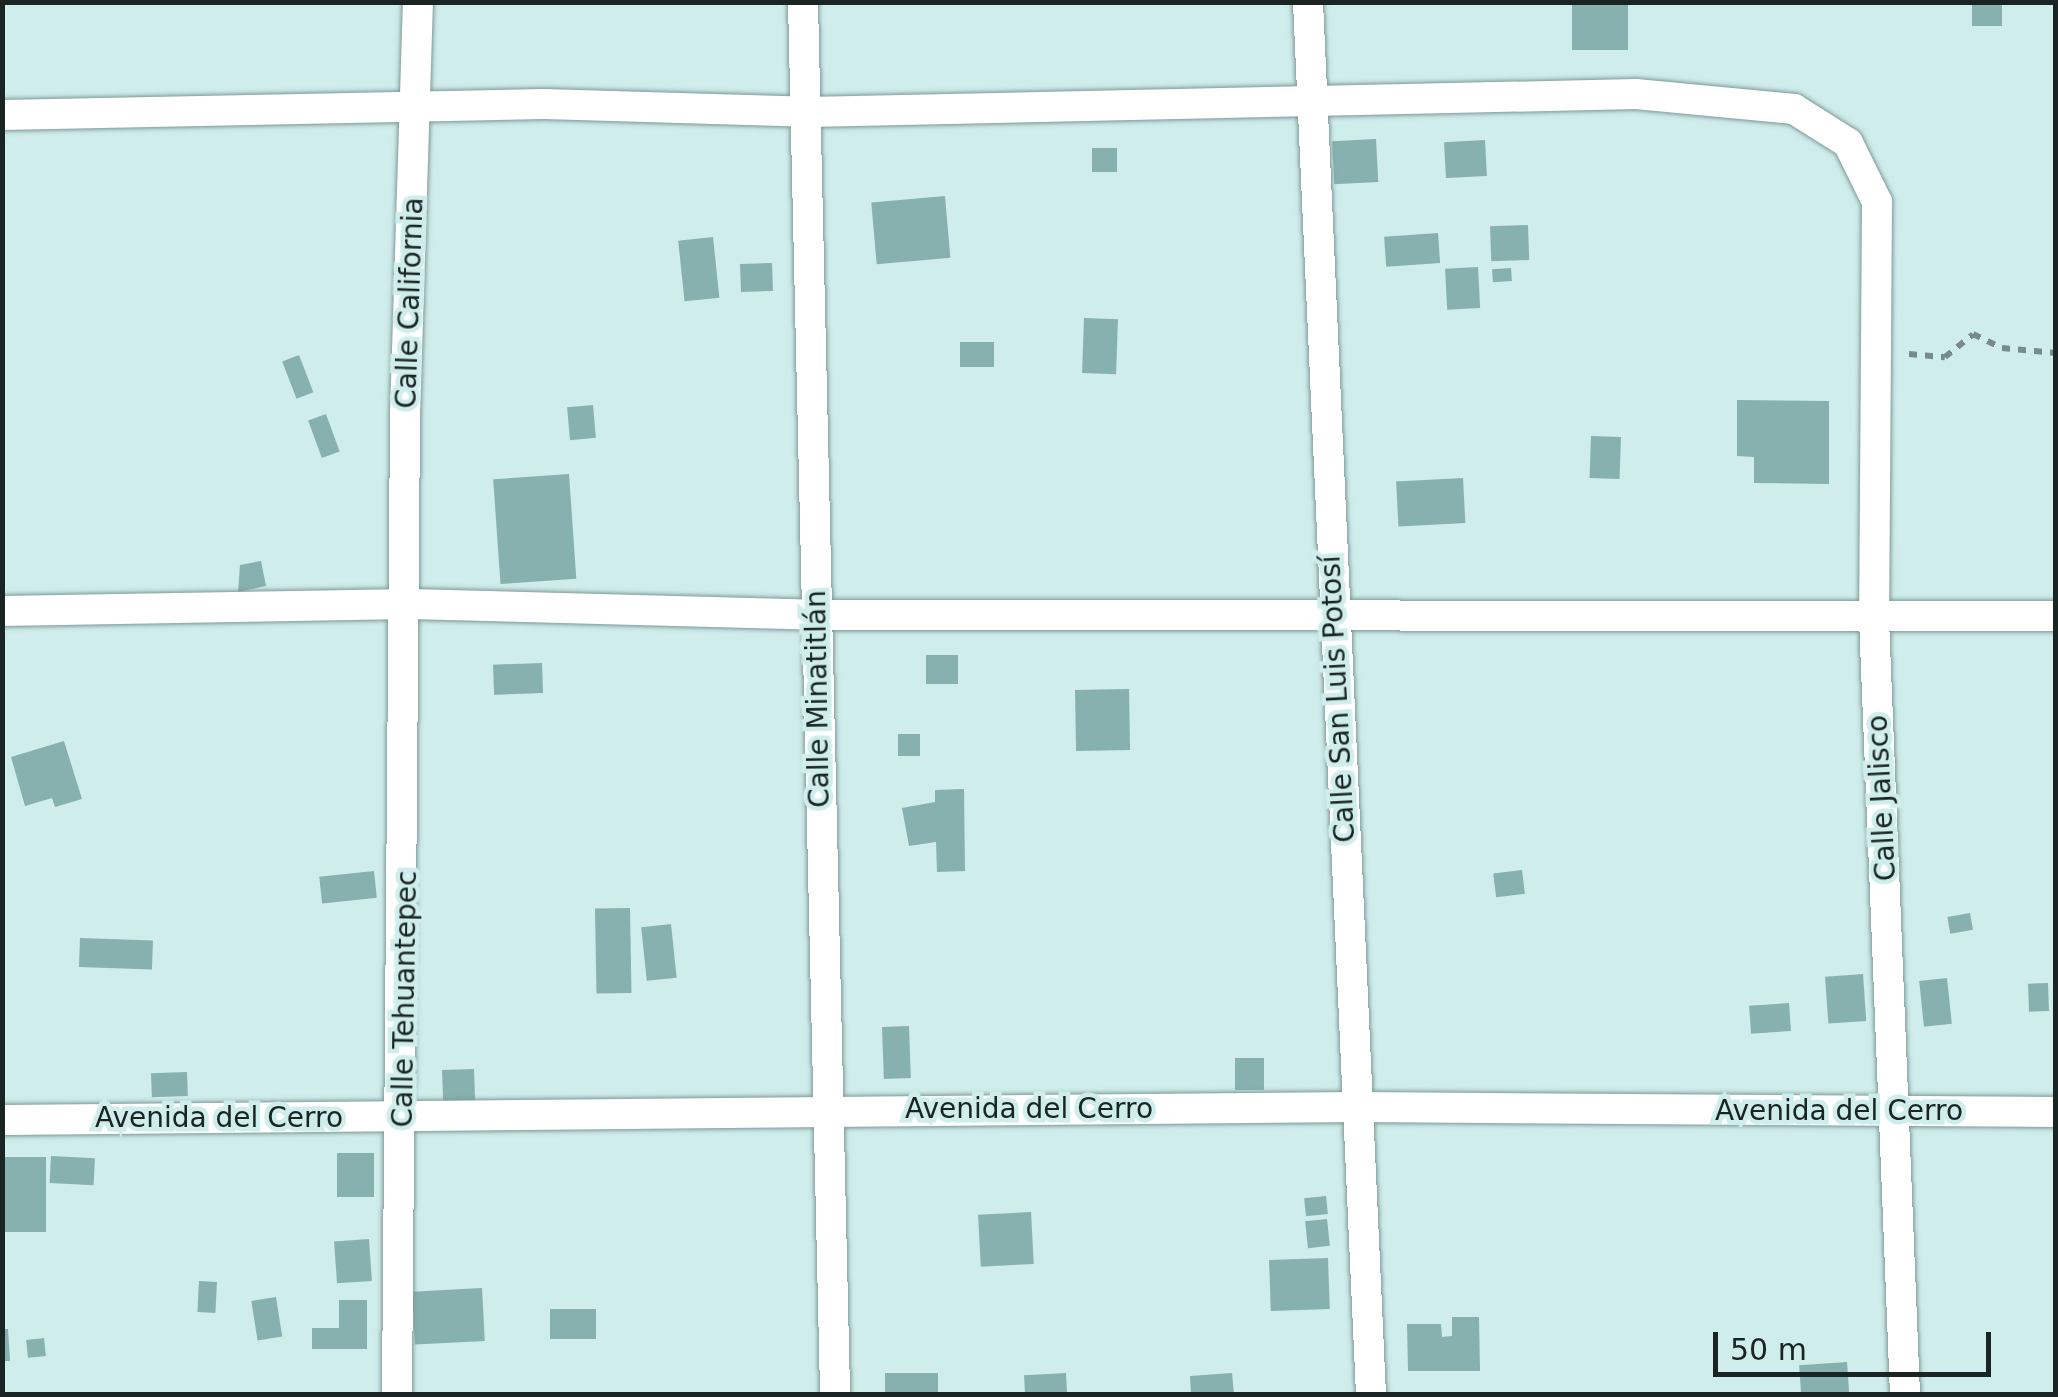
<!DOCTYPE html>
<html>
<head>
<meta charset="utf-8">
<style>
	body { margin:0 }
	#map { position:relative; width:2058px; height:1397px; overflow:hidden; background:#cfedea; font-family:"DejaVu Sans",sans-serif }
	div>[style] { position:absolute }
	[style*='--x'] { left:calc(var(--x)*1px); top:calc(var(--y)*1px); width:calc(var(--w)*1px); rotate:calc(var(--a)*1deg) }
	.building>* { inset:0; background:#87b1ae; transform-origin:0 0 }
	.path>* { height:6px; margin-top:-3px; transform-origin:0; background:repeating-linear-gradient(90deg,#778c8a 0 8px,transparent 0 16px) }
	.roads { filter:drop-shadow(0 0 2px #7e9a97) drop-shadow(0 0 2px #7e9a97) }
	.street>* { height:30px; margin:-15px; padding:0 15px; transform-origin:15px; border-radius:15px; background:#fff }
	span { translate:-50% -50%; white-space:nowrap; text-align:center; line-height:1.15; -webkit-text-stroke:9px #cfedea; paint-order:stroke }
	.street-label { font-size:28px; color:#192423 }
	.frame { position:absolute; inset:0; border:5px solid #192423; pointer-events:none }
	.scale { position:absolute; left:1713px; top:1332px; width:278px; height:45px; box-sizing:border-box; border:5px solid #192423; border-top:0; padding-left:12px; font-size:30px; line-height:35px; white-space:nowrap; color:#192423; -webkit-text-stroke:8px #cfedea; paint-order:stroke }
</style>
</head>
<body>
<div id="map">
	<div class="building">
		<i style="left:1572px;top:2px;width:56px;height:48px"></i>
		<i style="left:1972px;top:2px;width:30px;height:24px"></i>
		<i style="left:1376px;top:139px;width:43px;height:44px;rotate:87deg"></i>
		<i style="left:1485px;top:140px;width:36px;height:41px;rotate:87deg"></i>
		<i style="left:1117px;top:148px;width:24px;height:25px;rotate:90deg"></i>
		<i style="left:945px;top:196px;width:62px;height:74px;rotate:85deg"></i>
		<i style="left:1528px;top:225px;width:35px;height:38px;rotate:88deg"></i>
		<i style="left:1438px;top:233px;width:30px;height:54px;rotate:86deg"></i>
		<i style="left:713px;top:237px;width:61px;height:35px;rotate:84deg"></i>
		<i style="left:772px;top:263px;width:28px;height:32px;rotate:88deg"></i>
		<i style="left:1478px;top:267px;width:41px;height:33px;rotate:87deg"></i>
		<i style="left:1511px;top:268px;width:13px;height:19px;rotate:86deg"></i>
		<i style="left:1084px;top:318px;width:34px;height:55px;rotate:2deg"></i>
		<i style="left:960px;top:342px;width:34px;height:25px"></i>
		<i style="left:299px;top:355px;width:40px;height:18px;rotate:69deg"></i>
		<i style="clip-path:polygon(1737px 400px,1829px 401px,1829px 484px,1754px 483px,1754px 457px,1737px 456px)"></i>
		<i style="left:593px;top:405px;width:33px;height:26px;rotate:85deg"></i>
		<i style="left:326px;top:414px;width:40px;height:19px;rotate:70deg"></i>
		<i style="left:1591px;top:436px;width:30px;height:42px;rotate:2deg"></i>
		<i style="left:569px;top:474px;width:105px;height:76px;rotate:86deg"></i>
		<i style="left:1463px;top:478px;width:45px;height:67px;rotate:87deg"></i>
		<i style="clip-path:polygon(261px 561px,266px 586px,238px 592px,240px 565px)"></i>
		<i style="left:926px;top:655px;width:32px;height:29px"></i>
		<i style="left:542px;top:663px;width:30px;height:49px;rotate:88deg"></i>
		<i style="left:1129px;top:689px;width:61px;height:54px;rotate:89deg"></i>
		<i style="left:898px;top:734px;width:22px;height:22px"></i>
		<i style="clip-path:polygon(64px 741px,82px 799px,55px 807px,52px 798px,25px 806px,11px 757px)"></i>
		<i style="clip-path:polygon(964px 789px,965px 871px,937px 872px,936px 842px,909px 846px,902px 808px,935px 802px,935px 790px)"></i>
		<i style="left:1522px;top:870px;width:24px;height:29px;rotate:83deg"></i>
		<i style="left:374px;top:871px;width:27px;height:55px;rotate:84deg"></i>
		<i style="left:630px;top:908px;width:85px;height:35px;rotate:89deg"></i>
		<i style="left:1970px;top:913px;width:17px;height:23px;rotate:80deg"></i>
		<i style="left:671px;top:924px;width:54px;height:30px;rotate:84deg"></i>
		<i style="left:80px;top:938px;width:73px;height:29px;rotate:2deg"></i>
		<i style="left:1863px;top:974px;width:47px;height:38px;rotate:86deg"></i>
		<i style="left:1947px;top:978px;width:46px;height:28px;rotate:84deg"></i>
		<i style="left:2048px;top:983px;width:28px;height:20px;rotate:88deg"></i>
		<i style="left:1789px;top:1003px;width:28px;height:40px;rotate:86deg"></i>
		<i style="left:909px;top:1026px;width:52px;height:27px;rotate:88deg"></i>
		<i style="left:1264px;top:1058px;width:32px;height:29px;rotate:90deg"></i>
		<i style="left:474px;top:1069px;width:31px;height:32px;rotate:88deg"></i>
		<i style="left:187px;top:1072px;width:24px;height:36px;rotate:88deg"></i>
		<i style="left:337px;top:1153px;width:37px;height:44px"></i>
		<i style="left:51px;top:1156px;width:44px;height:27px;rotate:3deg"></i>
		<i style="left:2px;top:1157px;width:44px;height:75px"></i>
		<i style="left:1326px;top:1196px;width:18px;height:22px;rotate:84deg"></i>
		<i style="left:1031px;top:1212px;width:52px;height:53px;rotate:87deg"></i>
		<i style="left:1327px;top:1219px;width:27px;height:22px;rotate:84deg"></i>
		<i style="left:369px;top:1239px;width:42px;height:35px;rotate:86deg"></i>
		<i style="left:1328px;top:1258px;width:51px;height:59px;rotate:88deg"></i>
		<i style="left:199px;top:1281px;width:18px;height:31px;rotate:3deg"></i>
		<i style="left:482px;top:1288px;width:53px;height:70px;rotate:87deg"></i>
		<i style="left:276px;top:1297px;width:40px;height:25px;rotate:81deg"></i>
		<i style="clip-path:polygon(339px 1300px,367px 1300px,367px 1349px,312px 1349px,312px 1328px,339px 1328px)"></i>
		<i style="left:550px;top:1309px;width:46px;height:30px"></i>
		<i style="clip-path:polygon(1452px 1317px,1479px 1317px,1480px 1371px,1408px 1371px,1407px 1324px,1441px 1324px,1442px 1337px,1452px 1336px)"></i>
		<i style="clip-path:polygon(2px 1329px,8px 1329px,10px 1361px,2px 1361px)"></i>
		<i style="left:44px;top:1338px;width:18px;height:18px;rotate:84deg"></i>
		<i style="left:1847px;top:1362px;width:32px;height:48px;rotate:86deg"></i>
		<i style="left:885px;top:1373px;width:53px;height:21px"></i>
		<i style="left:1066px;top:1373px;width:21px;height:42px;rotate:87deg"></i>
		<i style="clip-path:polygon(1232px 1373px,1234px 1394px,1191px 1394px,1190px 1376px)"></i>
	</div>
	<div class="path">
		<i style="--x:1909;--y:354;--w:36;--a:5"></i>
		<i style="--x:1945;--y:357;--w:36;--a:-39"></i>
		<i style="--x:1973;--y:334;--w:32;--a:26"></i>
		<i style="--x:2002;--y:348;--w:54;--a:5.3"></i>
	</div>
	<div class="roads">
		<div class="street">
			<i style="--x:803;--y:2;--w:1392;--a:88.68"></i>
			<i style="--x:1308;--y:2;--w:1393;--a:87.41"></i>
			<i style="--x:2;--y:115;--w:542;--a:-1.16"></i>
			<i style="--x:544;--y:104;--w:263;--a:1.7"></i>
			<i style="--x:807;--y:112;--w:829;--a:-1.24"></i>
			<i style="--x:1636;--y:94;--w:159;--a:5.4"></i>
			<i style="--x:1794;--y:109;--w:64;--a:32.2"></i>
			<i style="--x:1848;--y:143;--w:66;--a:63.8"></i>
			<i style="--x:1877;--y:202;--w:417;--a:90.4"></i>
			<i style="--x:1874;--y:619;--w:776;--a:87.71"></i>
			<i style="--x:2;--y:611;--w:407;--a:-1"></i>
			<i style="--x:409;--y:604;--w:407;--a:1.5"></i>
			<i style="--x:816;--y:615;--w:1240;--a:0.05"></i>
			<i style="--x:2;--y:1120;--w:1356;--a:-0.55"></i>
			<i style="--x:1358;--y:1107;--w:698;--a:0.41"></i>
			<i style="--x:397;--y:1394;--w:980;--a:-89.53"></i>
			<i style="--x:405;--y:414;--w:412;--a:-88.2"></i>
		</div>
	</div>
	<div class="street-label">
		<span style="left:410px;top:303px;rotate:-88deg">Calle California</span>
		<span style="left:818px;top:699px;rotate:-91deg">Calle Minatitlán</span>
		<span style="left:1338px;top:699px;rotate:-93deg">Calle San Luis Potosí</span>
		<span style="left:1882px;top:798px;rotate:-93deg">Calle Jalisco</span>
		<span style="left:405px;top:999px;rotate:-89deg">Calle Tehuantepec</span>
		<span style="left:1029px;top:1109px">Avenida del Cerro</span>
		<span style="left:1839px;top:1111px">Avenida del Cerro</span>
		<span style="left:219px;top:1118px">Avenida del Cerro</span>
	</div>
	<div class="frame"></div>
	<div class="scale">50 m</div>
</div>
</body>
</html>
